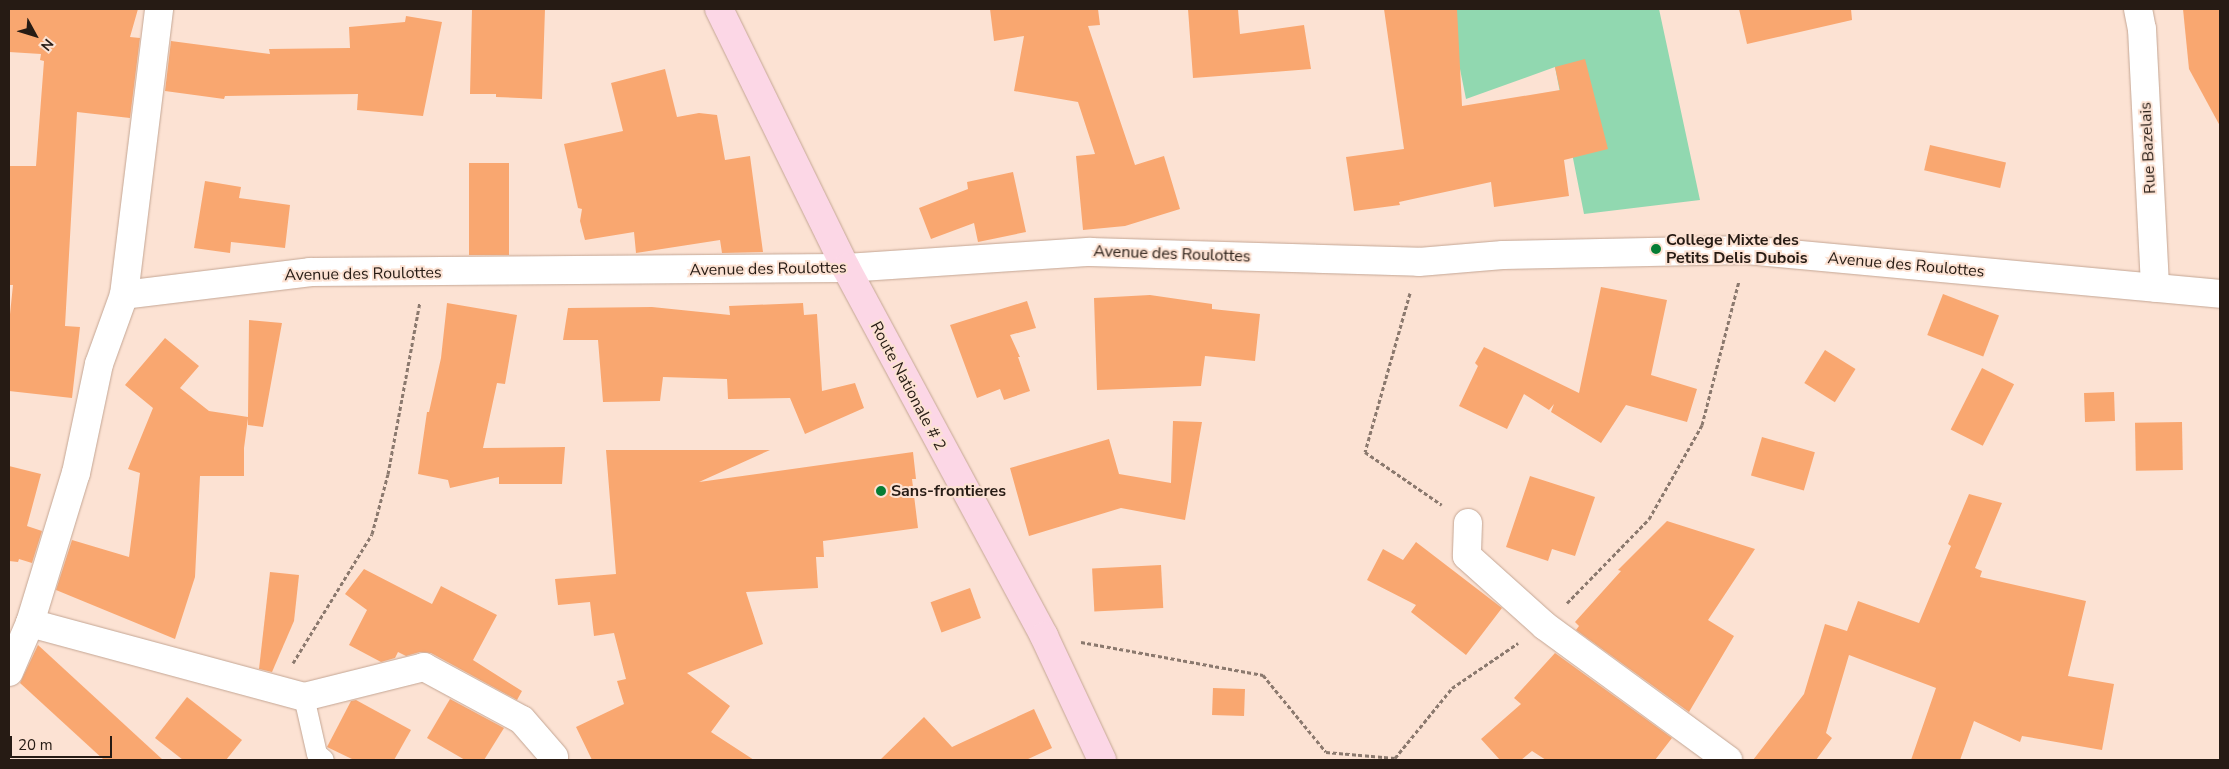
<!DOCTYPE html>
<html>
<head>
<meta charset="utf-8">
<style>
	body { margin:0 }
	#map { position:relative; width:2229px; height:769px; overflow:hidden; background:#fce2d3; font-family:"Nunito Sans",sans-serif }
	div>[style] { position:absolute }
	[style*='--x'] { left:calc(var(--x)*1px); top:calc(var(--y)*1px); width:calc(var(--w)*1px); rotate:calc(var(--a)*1deg) }
	.green>* { inset:0; background:#91d8b0 }
	.building>* { inset:0; background:#f9a770; transform-origin:0 0 }
	.path>* { height:3px; margin-top:-1.5px; transform-origin:0; background:repeating-linear-gradient(90deg,#8b796e 0 4px,transparent 0 6.5px) }
	.roads { filter:drop-shadow(0 0 1px #c4a694) drop-shadow(0 0 1px #c4a694) }
	.lane>* { height:20px; margin:-10px; padding:0 10px; transform-origin:10px; border-radius:10px; background:#fff }
	.street>* { height:28px; margin:-14px; padding:0 14px; transform-origin:14px; border-radius:14px; background:#fff }
	.primary>* { height:28px; margin:-14px; padding:0 14px; transform-origin:14px; border-radius:14px; background:#fcd7e6 }
	.dots>* { width:14px; height:14px; translate:-50% -50%; box-sizing:border-box; border:2px solid #fce2d3; border-radius:50% }
	span { translate:-50% -50%; white-space:nowrap; text-align:center; line-height:1.15; -webkit-text-stroke:4px #fce2d3; paint-order:stroke }
	.street-label { font-size:16px; color:#261b14 }
	.poi-label { font-size:16px; color:#261b14; font-weight:700 }
	.left { translate:0 -50%; text-align:left }
	.frame { position:absolute; inset:0; border:10px solid #261b14; pointer-events:none }
	.north { position:absolute; left:10px; top:10px; width:50px; height:50px; -webkit-text-stroke:4px #fce2d3; paint-order:stroke; rotate:129deg; font-size:14px; font-weight:700; line-height:20px; text-align:center; color:#261b14 }
	.north::after { content:''; display:block; margin:auto; width:18px; height:22px; background:#261b14; clip-path:polygon(50% 0,100% 100%,50% 72%,0 100%) }
	.scale { position:absolute; left:10px; top:736px; width:102px; height:22px; box-sizing:border-box; border:2px solid #261b14; border-top:0; padding-left:6px; font-size:15px; line-height:18px; white-space:nowrap; color:#261b14; -webkit-text-stroke:4px #fce2d3; paint-order:stroke }
</style>
</head>
<body>
<div id="map">
	<div class="green">
		<i style="clip-path:polygon(1448px 9px,1659px 9px,1700px 200px,1584px 214px,1555px 67px,1466px 99px)"></i>
	</div>
	<div class="building">
		<i style="clip-path:polygon(9px 9px,138px 9px,130px 37px,140px 38px,130px 118px,77px 112px,65px 326px,80px 327px,72px 398px,9px 391px,9px 324px,13px 285px,9px 285px,9px 166px,36px 166px,44px 61px,40px 60px,41px 54px,9px 52px)"></i>
		<i style="clip-path:polygon(472px 9px,545px 9px,542px 99px,496px 97px,496px 94px,470px 94px)"></i>
		<i style="clip-path:polygon(990px 9px,1098px 9px,1100px 25px,1088px 26px,1135px 165px,1164px 156px,1180px 209px,1125px 226px,1083px 230px,1076px 156px,1095px 154px,1078px 102px,1014px 91px,1024px 36px,994px 41px)"></i>
		<i style="clip-path:polygon(1188px 9px,1238px 9px,1240px 34px,1304px 25px,1311px 69px,1193px 78px)"></i>
		<i style="clip-path:polygon(1384px 9px,1457px 9px,1462px 106px,1560px 90px,1555px 67px,1585px 59px,1608px 149px,1564px 160px,1569px 196px,1494px 207px,1491px 182px,1399px 202px,1400px 205px,1354px 211px,1346px 157px,1404px 149px)"></i>
		<i style="clip-path:polygon(1739px 9px,1851px 9px,1852px 20px,1747px 44px)"></i>
		<i style="clip-path:polygon(2183px 9px,2220px 9px,2220px 126px,2189px 69px)"></i>
		<i style="clip-path:polygon(406px 16px,442px 22px,423px 116px,357px 110px,358px 94px,225px 96px,224px 99px,165px 91px,171px 41px,270px 54px,269px 49px,350px 48px,349px 27px,405px 22px)"></i>
		<i style="clip-path:polygon(665px 69px,677px 117px,699px 113px,717px 115px,725px 160px,750px 156px,763px 252px,722px 253px,720px 240px,636px 253px,634px 232px,585px 240px,580px 221px,582px 209px,578px 208px,564px 144px,623px 131px,611px 83px)"></i>
		<i style="left:1930px;top:145px;width:78px;height:26px;rotate:13deg"></i>
		<i style="left:469px;top:163px;width:40px;height:92px"></i>
		<i style="clip-path:polygon(1013px 172px,1026px 232px,978px 242px,974px 223px,931px 239px,919px 208px,968px 189px,967px 182px)"></i>
		<i style="clip-path:polygon(205px 181px,241px 187px,239px 198px,290px 205px,285px 248px,231px 242px,230px 253px,194px 248px)"></i>
		<i style="clip-path:polygon(1601px 287px,1667px 300px,1651px 375px,1697px 389px,1687px 422px,1626px 405px,1601px 443px,1551px 412px,1554px 404px,1549px 410px,1524px 394px,1507px 429px,1459px 406px,1478px 366px,1475px 363px,1484px 347px,1579px 393px)"></i>
		<i style="left:1943px;top:294px;width:60px;height:44px;rotate:21deg"></i>
		<i style="clip-path:polygon(1150px 295px,1212px 304px,1212px 309px,1260px 314px,1255px 361px,1205px 356px,1201px 386px,1097px 390px,1094px 298px)"></i>
		<i style="clip-path:polygon(1027px 301px,1036px 328px,1010px 335px,1020px 357px,1018px 357px,1030px 391px,1004px 400px,1000px 389px,977px 398px,950px 325px)"></i>
		<i style="clip-path:polygon(447px 303px,517px 315px,505px 384px,497px 383px,483px 448px,565px 447px,562px 484px,499px 484px,499px 477px,450px 488px,448px 480px,418px 474px,427px 412px,429px 412px,441px 358px)"></i>
		<i style="clip-path:polygon(803px 303px,804px 315px,817px 314px,822px 391px,855px 383px,864px 408px,805px 434px,790px 398px,728px 399px,727px 379px,663px 377px,660px 401px,603px 402px,598px 340px,563px 340px,568px 308px,652px 307px,730px 315px,729px 306px)"></i>
		<i style="clip-path:polygon(249px 320px,282px 323px,263px 427px,248px 425px,248px 418px,244px 448px,244px 476px,200px 476px,195px 577px,175px 639px,56px 590px,72px 540px,129px 557px,140px 473px,128px 469px,153px 408px,125px 385px,165px 338px,199px 366px,180px 388px,209px 411px,248px 417px)"></i>
		<i style="left:1825px;top:350px;width:36px;height:39px;rotate:32deg"></i>
		<i style="left:1982px;top:368px;width:36px;height:69px;rotate:27deg"></i>
		<i style="left:2114px;top:392px;width:29px;height:30px;rotate:88deg"></i>
		<i style="clip-path:polygon(1173px 421px,1202px 422px,1185px 520px,1121px 508px,1029px 536px,1010px 468px,1109px 439px,1119px 474px,1171px 483px)"></i>
		<i style="left:2182px;top:422px;width:48px;height:47px;rotate:89deg"></i>
		<i style="left:1762px;top:437px;width:55px;height:40px;rotate:16deg"></i>
		<i style="clip-path:polygon(606px 450px,770px 450px,699px 482px,913px 452px,916px 479px,912px 479px,918px 528px,823px 541px,824px 557px,816px 557px,818px 588px,746px 592px,763px 644px,687px 673px,730px 706px,711px 732px,754px 760px,592px 760px,576px 727px,624px 704px,617px 681px,626px 679px,614px 633px,594px 636px,590px 602px,558px 605px,555px 579px,616px 574px)"></i>
		<i style="clip-path:polygon(9px 466px,41px 474px,27px 526px,42px 531px,32px 563px,19px 559px,18px 562px,9px 561px)"></i>
		<i style="clip-path:polygon(1530px 476px,1595px 497px,1575px 556px,1552px 549px,1548px 561px,1506px 547px)"></i>
		<i style="clip-path:polygon(1969px 494px,2002px 503px,1975px 568px,1982px 571px,1980px 577px,2086px 601px,2068px 676px,2114px 684px,2102px 750px,2022px 736px,2020px 742px,1974px 721px,1960px 760px,1911px 760px,1936px 688px,1849px 655px,1826px 733px,1832px 738px,1816px 760px,1753px 760px,1804px 694px,1825px 624px,1847px 631px,1858px 601px,1919px 623px,1951px 546px,1948px 544px)"></i>
		<i style="clip-path:polygon(1667px 521px,1755px 549px,1708px 620px,1734px 636px,1689px 712px,1576px 630px,1579px 626px,1575px 622px,1621px 571px,1618px 570px)"></i>
		<i style="clip-path:polygon(1416px 542px,1502px 608px,1466px 655px,1411px 612px,1416px 605px,1367px 580px,1383px 549px,1403px 560px)"></i>
		<i style="left:1161px;top:565px;width:43px;height:69px;rotate:87deg"></i>
		<i style="clip-path:polygon(364px 569px,432px 604px,441px 586px,497px 615px,473px 660px,522px 691px,517px 700px,431px 653px,420px 652px,406px 656px,398px 652px,395px 658px,381px 662px,349px 645px,367px 610px,345px 594px)"></i>
		<i style="clip-path:polygon(270px 572px,299px 575px,294px 621px,272px 672px,259px 669px)"></i>
		<i style="left:970px;top:588px;width:32px;height:42px;rotate:70deg"></i>
		<i style="clip-path:polygon(38px 645px,163px 760px,104px 760px,20px 683px)"></i>
		<i style="clip-path:polygon(1555px 653px,1672px 738px,1655px 760px,1546px 760px,1532px 751px,1521px 760px,1500px 760px,1481px 739px,1521px 704px,1514px 698px)"></i>
		<i style="left:1213px;top:688px;width:32px;height:27px;rotate:2deg"></i>
		<i style="clip-path:polygon(187px 697px,242px 740px,226px 760px,183px 760px,155px 738px)"></i>
		<i style="clip-path:polygon(450px 699px,504px 728px,484px 760px,465px 760px,427px 738px)"></i>
		<i style="clip-path:polygon(356px 700px,411px 730px,394px 760px,354px 760px,327px 747px,351px 701px)"></i>
		<i style="clip-path:polygon(1034px 709px,1052px 748px,1026px 760px,880px 760px,924px 717px,952px 747px)"></i>
	</div>
	<div class="path">
		<i style="--x:1410;--y:293;--w:165;--a:105.8"></i>
		<i style="--x:1365;--y:452;--w:93;--a:34.5"></i>
		<i style="--x:1567;--y:603;--w:117;--a:-45.7"></i>
		<i style="--x:1649;--y:519;--w:108;--a:-60.6"></i>
		<i style="--x:1702;--y:425;--w:149;--a:-75.6"></i>
		<i style="--x:1081;--y:642;--w:185;--a:10.3"></i>
		<i style="--x:1263;--y:675;--w:99;--a:50.7"></i>
		<i style="--x:1326;--y:752;--w:69;--a:5"></i>
		<i style="--x:1395;--y:758;--w:90;--a:-50.8"></i>
		<i style="--x:1452;--y:688;--w:80;--a:-34.3"></i>
		<i style="--x:293;--y:663;--w:151;--a:-58.5"></i>
		<i style="--x:372;--y:534;--w:62;--a:-75.1"></i>
		<i style="--x:388;--y:474;--w:175;--a:-79.5"></i>
	</div>
	<div class="roads">
		<div class="lane">
			<i style="--x:304;--y:697;--w:58;--a:77.2"></i>
			<i style="--x:317;--y:754;--w:9;--a:41"></i>
		</div>
		<div class="street">
			<i style="--x:2138;--y:9;--w:20;--a:79"></i>
			<i style="--x:2142;--y:29;--w:259;--a:87.1"></i>
			<i style="--x:124;--y:295;--w:187;--a:-7"></i>
			<i style="--x:310;--y:272;--w:536;--a:-0.43"></i>
			<i style="--x:846;--y:268;--w:245;--a:-3.8"></i>
			<i style="--x:1090;--y:252;--w:329;--a:1.7"></i>
			<i style="--x:1419;--y:262;--w:84;--a:-4.8"></i>
			<i style="--x:1503;--y:255;--w:244;--a:-1.2"></i>
			<i style="--x:1747;--y:250;--w:475;--a:5.3"></i>
			<i style="--x:1468;--y:523;--w:33;--a:92"></i>
			<i style="--x:1467;--y:556;--w:105;--a:41.9"></i>
			<i style="--x:1545;--y:626;--w:227;--a:36.2"></i>
			<i style="--x:30;--y:623;--w:284;--a:15.1"></i>
			<i style="--x:304;--y:697;--w:124;--a:-14"></i>
			<i style="--x:424;--y:667;--w:111;--a:28.4"></i>
			<i style="--x:522;--y:720;--w:49;--a:49.1"></i>
			<i style="--x:9;--y:672;--w:53;--a:-66.8"></i>
			<i style="--x:30;--y:623;--w:157;--a:-73"></i>
			<i style="--x:76;--y:473;--w:111;--a:-78.1"></i>
			<i style="--x:99;--y:364;--w:73;--a:-70.1"></i>
			<i style="--x:124;--y:295;--w:288;--a:-83"></i>
		</div>
		<div class="primary">
			<i style="--x:719;--y:9;--w:288;--a:63.9"></i>
			<i style="--x:846;--y:268;--w:418;--a:61.7"></i>
			<i style="--x:1044;--y:636;--w:137;--a:64.9"></i>
		</div>
	</div>
	<div class="dots">
		<i style="left:1656px;top:249px;background:#067d34"></i>
		<i style="left:881px;top:491px;background:#067d34"></i>
	</div>
	<div class="street-label">
		<span style="left:2148px;top:148px;rotate:-93deg">Rue Bazelais</span>
		<span style="left:1172px;top:254px;rotate:2deg">Avenue des Roulottes</span>
		<span style="left:1906px;top:265px;rotate:5deg">Avenue des Roulottes</span>
		<span style="left:768px;top:269px;rotate:-1deg">Avenue des Roulottes</span>
		<span style="left:363px;top:274px;rotate:-1deg">Avenue des Roulottes</span>
		<span style="left:908px;top:386px;rotate:62deg">Route Nationale # 2</span>
	</div>
	<div class="poi-label">
		<span class="left" style="left:1666px;top:249px">College Mixte des<br>Petits Delis Dubois</span>
		<span class="left" style="left:891px;top:491px">Sans-frontieres</span>
	</div>
	<div class="frame"></div>
	<div class="north">N</div>
	<div class="scale">20 m</div>
</div>
</body>
</html>
